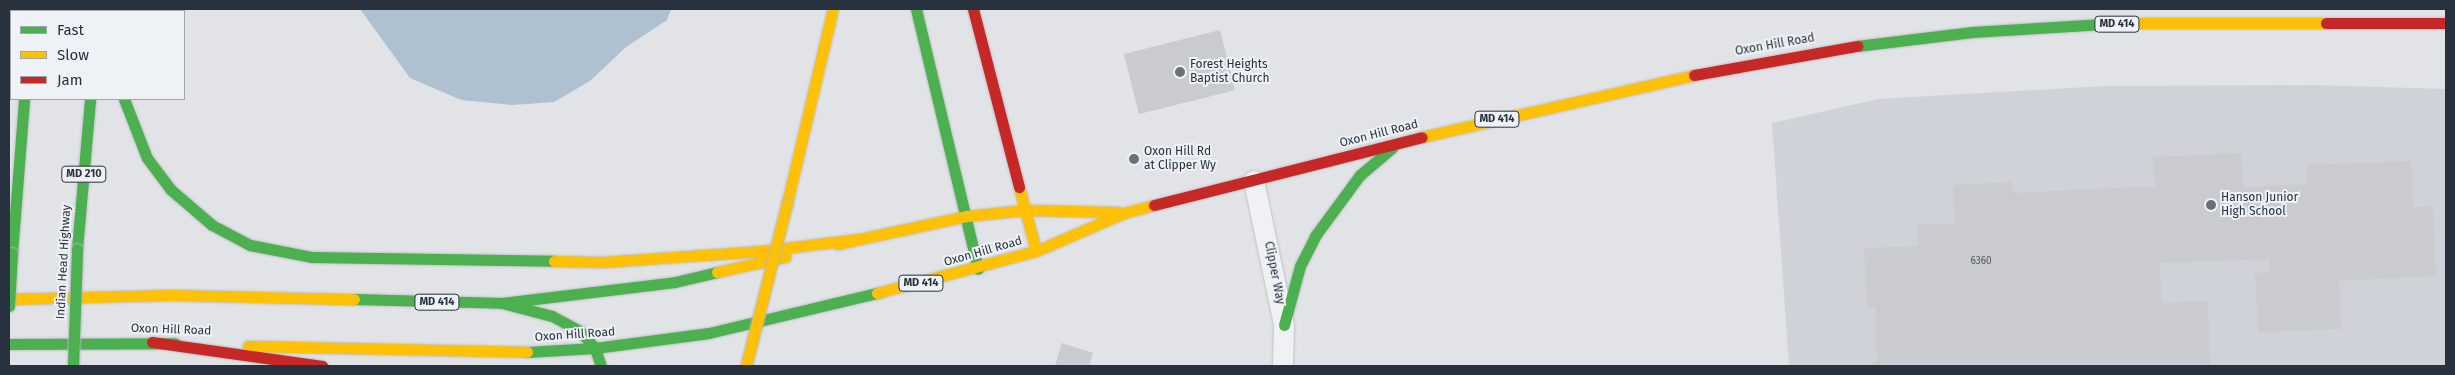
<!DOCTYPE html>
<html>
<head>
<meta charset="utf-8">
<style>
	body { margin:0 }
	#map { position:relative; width:2455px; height:375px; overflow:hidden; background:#e1e3e6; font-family:"Fira Sans",sans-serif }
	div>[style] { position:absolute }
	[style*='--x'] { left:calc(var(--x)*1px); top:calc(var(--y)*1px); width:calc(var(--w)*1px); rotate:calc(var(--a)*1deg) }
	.built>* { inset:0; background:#cfd3d9 }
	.water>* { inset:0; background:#afc1d1 }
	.building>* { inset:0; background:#c9cbce; transform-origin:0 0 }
	.roads { filter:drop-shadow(0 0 1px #bfc1c4) drop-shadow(0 0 1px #bfc1c4) }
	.street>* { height:20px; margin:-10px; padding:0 10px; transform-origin:10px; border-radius:10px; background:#f0f1f2 }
	.fast>* { height:11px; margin:-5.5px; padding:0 5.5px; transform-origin:5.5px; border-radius:5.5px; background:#4caf50 }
	.slow>* { height:11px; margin:-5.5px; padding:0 5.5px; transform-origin:5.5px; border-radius:5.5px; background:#ffc107 }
	.jam>* { height:11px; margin:-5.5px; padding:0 5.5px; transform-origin:5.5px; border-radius:5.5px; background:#c62828 }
	.bridges { filter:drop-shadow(0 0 1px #b3b6ba) drop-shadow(0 0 1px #b3b6ba) }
	.fast-bridge>* { height:11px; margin:-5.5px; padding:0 5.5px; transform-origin:5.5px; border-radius:5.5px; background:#4caf50 }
	.slow-bridge>* { height:11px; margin:-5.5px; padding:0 5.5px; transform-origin:5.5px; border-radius:5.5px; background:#ffc107 }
	.dots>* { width:14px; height:14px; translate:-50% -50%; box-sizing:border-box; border:2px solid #eef2f6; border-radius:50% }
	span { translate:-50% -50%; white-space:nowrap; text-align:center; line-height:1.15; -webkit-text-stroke:4px #eef2f6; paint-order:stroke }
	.number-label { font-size:10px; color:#515964 }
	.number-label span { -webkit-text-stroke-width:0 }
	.shield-label span { padding:1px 4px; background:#eef2f6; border:1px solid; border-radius:4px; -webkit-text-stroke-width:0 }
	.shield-label { font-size:11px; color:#28323f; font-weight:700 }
	.street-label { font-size:12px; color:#28323f }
	.poi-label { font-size:12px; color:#28323f }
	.left { translate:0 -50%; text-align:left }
	.frame { position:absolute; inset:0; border:10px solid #28323f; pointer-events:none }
	.legend { position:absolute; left:10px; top:10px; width:175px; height:90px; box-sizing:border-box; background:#eef2f6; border:1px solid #9fa5ad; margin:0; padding:6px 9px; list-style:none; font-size:15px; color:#28323f }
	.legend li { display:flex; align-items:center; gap:10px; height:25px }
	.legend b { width:25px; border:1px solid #9fa5ad }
</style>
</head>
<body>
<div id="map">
	<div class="built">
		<i style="clip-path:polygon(2314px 85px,2446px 89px,2446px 366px,1789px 366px,1772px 123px,1878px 99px,2104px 86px)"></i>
	</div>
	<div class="water">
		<i style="clip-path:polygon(360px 9px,671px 9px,667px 20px,626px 47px,590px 81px,554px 102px,512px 105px,461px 100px,410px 78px)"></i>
	</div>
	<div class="building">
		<i style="left:1220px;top:30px;width:62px;height:99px;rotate:76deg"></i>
		<i style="clip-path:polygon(2241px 153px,2243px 187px,2307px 184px,2306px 165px,2411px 161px,2413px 207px,2433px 206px,2436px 276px,2339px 281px,2341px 329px,2258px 332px,2255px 273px,2270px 272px,2270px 259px,2160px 263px,2162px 303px,2208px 301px,2210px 366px,1870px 366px,1870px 363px,1877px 362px,1875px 307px,1867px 308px,1864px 248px,1918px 246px,1917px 224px,1955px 224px,1953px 185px,2012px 182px,2013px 193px,2155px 186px,2153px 157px)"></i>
		<i style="clip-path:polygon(1062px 343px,1093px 353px,1089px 366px,1055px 366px)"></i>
	</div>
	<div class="roads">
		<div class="street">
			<i style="--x:1254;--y:181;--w:147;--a:78.2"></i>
			<i style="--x:1284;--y:325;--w:41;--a:91.4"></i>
		</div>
		<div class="fast">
			<i style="--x:31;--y:9;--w:2;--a:90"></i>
			<i style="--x:916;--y:9;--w:267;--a:76.6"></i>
			<i style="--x:1857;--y:46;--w:116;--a:-6.9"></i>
			<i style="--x:1972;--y:32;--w:148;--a:-3.5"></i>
			<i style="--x:124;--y:99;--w:63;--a:68.7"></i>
			<i style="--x:147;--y:158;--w:39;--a:53"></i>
			<i style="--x:170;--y:189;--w:55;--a:40.6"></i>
			<i style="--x:212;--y:225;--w:43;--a:27.8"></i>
			<i style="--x:250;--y:245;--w:62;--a:11.1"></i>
			<i style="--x:311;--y:257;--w:243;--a:0.9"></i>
			<i style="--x:77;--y:249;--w:151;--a:-85"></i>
			<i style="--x:12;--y:253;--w:154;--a:-85.5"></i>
			<i style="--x:354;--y:299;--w:148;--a:1.5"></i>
			<i style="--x:502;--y:303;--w:174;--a:-6.9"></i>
			<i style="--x:675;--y:282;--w:43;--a:-13.4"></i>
			<i style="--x:502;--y:303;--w:52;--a:14.6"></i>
			<i style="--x:552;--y:316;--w:32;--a:28"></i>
			<i style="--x:580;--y:331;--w:23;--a:49"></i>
			<i style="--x:595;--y:348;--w:19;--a:72"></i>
			<i style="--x:1284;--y:325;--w:61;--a:-74.8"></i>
			<i style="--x:1300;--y:266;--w:34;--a:-63"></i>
			<i style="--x:1315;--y:236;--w:76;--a:-53.6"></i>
			<i style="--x:1360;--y:175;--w:42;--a:-40.2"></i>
			<i style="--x:9;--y:344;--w:166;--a:-0.3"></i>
			<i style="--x:527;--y:352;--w:68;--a:-3.4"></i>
			<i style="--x:595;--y:348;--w:115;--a:-7.5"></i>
			<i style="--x:709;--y:333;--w:173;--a:-13.4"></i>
		</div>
		<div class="slow">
			<i style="--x:97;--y:9;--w:2;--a:90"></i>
			<i style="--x:67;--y:11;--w:4;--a:-27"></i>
			<i style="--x:2120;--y:23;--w:206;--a:0"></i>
			<i style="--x:1422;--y:137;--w:279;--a:-12.8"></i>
			<i style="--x:1019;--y:187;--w:66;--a:75.1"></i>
			<i style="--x:787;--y:203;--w:199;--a:-76.7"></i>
			<i style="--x:837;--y:244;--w:132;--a:-12.2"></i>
			<i style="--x:966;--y:216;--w:60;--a:-5.7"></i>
			<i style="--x:1026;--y:210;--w:92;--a:1.2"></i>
			<i style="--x:554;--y:261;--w:49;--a:1.2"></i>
			<i style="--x:603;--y:262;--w:159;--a:-4"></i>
			<i style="--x:762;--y:251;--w:98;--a:-7.1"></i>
			<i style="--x:717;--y:272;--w:70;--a:-12.4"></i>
			<i style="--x:877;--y:293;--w:164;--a:-14.8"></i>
			<i style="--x:1036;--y:251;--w:96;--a:-23.4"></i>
			<i style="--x:1124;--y:213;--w:31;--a:-15"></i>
			<i style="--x:9;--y:299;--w:163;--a:-1.4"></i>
			<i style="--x:172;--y:295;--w:182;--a:1.3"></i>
			<i style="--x:248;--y:346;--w:279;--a:1.2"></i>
		</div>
		<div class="jam">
			<i style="--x:973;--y:9;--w:184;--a:75.5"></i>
			<i style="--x:2326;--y:23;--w:120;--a:0"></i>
			<i style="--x:9;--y:44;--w:3;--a:-45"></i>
			<i style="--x:1694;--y:75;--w:166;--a:-10.1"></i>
			<i style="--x:1154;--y:205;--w:276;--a:-14.2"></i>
			<i style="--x:152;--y:342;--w:172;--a:8"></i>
		</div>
	</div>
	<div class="bridges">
		<div class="fast-bridge">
			<i style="--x:9;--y:306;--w:53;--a:-86.8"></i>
			<i style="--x:73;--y:366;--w:117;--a:-88"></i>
		</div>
		<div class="slow-bridge">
			<i style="--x:746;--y:366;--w:168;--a:-75.9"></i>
		</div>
	</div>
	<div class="dots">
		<i style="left:1180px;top:72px;background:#697079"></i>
		<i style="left:1134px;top:159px;background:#697079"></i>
		<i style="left:2211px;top:205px;background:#697079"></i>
	</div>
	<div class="number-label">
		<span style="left:1981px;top:262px">6360</span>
	</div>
	<div class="shield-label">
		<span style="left:2117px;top:24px">MD 414</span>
		<span style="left:1497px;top:119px">MD 414</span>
		<span style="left:84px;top:174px">MD 210</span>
		<span style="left:921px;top:283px">MD 414</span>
		<span style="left:437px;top:302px">MD 414</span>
	</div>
	<div class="street-label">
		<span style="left:1775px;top:45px;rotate:-10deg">Oxon Hill Road</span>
		<span style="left:1379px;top:134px;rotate:-14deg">Oxon Hill Road</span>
		<span style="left:983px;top:252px;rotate:-16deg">Oxon Hill Road</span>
		<span style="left:64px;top:262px;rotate:-87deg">Indian Head Highway</span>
		<span style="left:1274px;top:273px;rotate:79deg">Clipper Way</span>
		<span style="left:171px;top:330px;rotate:2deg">Oxon Hill Road</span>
		<span style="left:575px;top:335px;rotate:-4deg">Oxon Hill Road</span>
	</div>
	<div class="poi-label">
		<span class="left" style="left:1190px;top:72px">Forest Heights<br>Baptist Church</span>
		<span class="left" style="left:1144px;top:159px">Oxon Hill Rd<br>at Clipper Wy</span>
		<span class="left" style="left:2221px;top:205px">Hanson Junior<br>High School</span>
	</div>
	<div class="frame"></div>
	<ul class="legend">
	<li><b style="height:6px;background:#4caf50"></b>Fast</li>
	<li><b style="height:6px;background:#ffc107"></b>Slow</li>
	<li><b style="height:6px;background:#c62828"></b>Jam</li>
	</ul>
</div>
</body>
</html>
